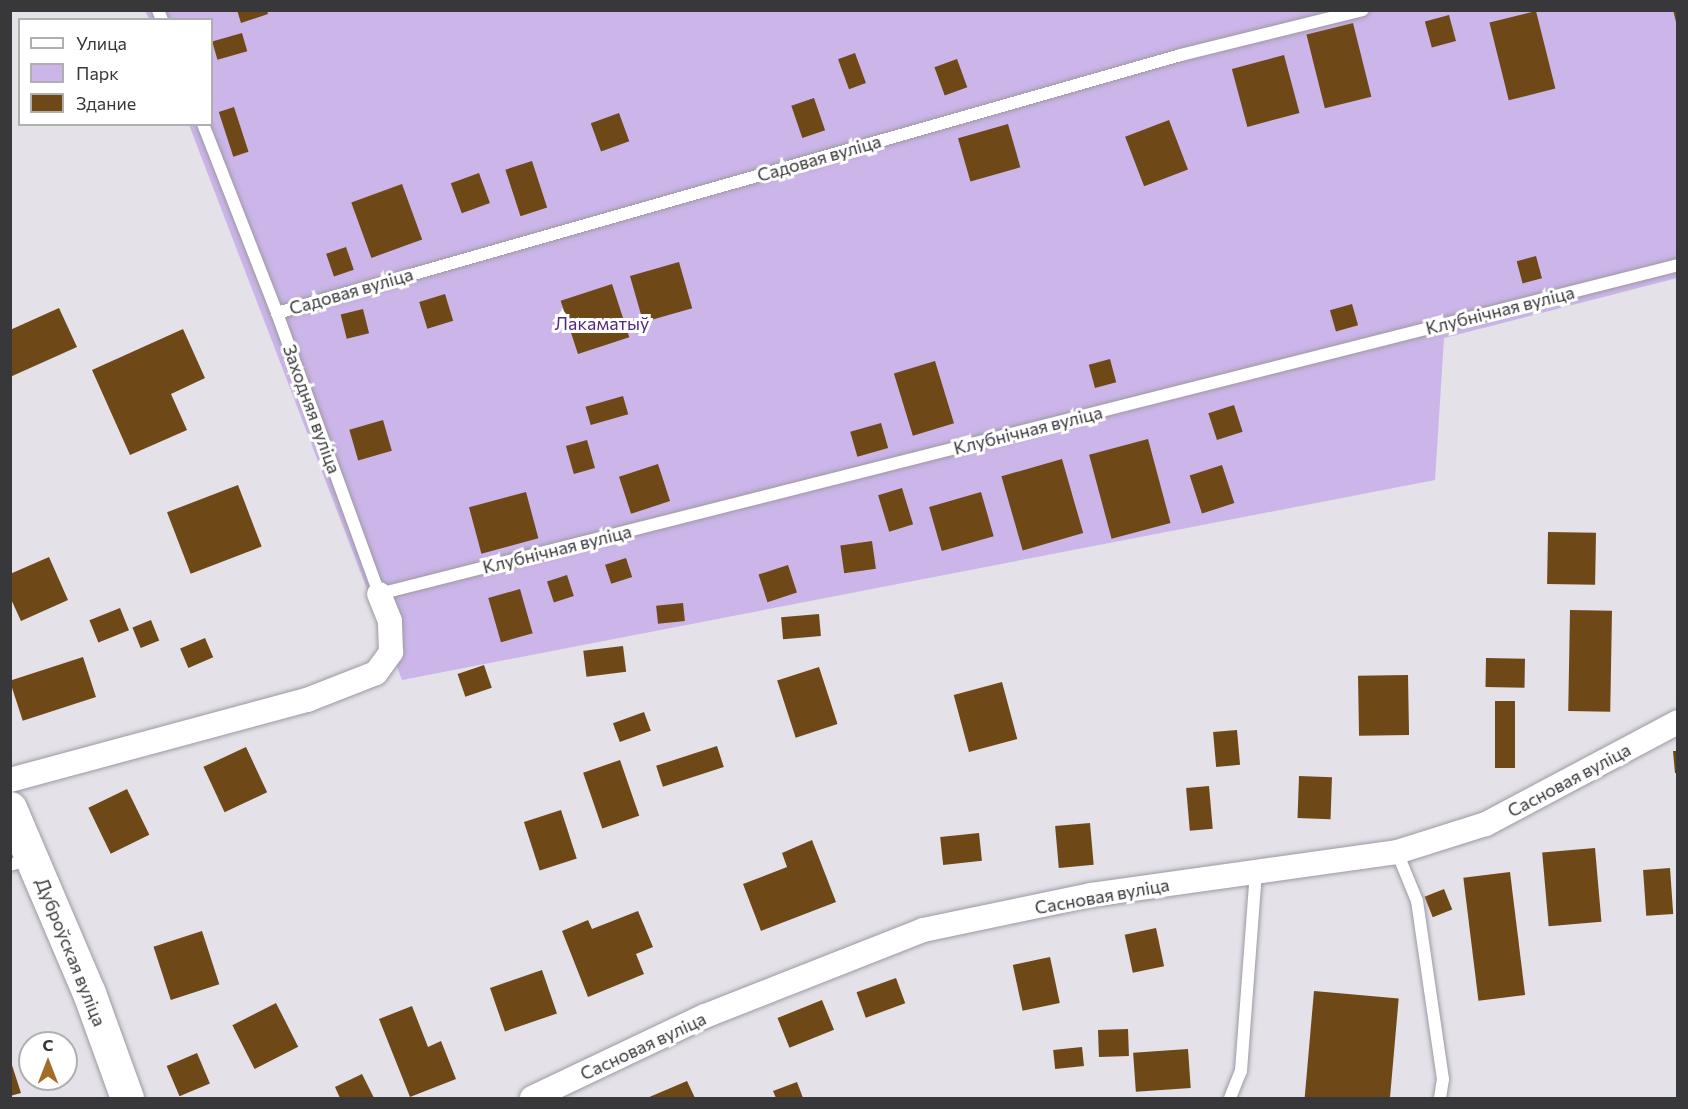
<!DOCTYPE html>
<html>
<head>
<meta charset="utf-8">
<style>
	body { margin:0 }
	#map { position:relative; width:1688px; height:1109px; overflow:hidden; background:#e4e1e9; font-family:Commissioner,sans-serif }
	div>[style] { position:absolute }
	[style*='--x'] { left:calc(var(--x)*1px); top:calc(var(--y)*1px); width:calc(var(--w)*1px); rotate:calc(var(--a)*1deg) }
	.green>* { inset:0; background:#cbb5e9 }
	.building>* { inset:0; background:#6f4818; transform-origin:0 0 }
	.roads { filter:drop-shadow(0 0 2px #9c99a1) drop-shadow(0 0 2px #9c99a1) }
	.service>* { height:12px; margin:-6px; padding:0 6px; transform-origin:6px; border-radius:6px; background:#fff }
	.minor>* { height:24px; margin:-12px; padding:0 12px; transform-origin:12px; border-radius:12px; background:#fff }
	.secondary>* { height:33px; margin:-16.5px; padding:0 16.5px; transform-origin:16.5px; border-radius:16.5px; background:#fff }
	span { translate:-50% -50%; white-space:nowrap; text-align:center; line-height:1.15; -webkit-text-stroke:6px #fff; paint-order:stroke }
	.street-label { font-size:18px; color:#38373a }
	.park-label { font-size:18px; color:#522a7b }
	.frame { position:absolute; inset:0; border:12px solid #38373a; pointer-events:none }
	.legend { position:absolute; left:18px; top:18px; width:195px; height:108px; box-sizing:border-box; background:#fff; border:2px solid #afafb0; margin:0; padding:8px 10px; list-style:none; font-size:18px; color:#38373a }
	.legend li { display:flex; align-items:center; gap:12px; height:30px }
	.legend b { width:30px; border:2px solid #afafb0 }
	.north { position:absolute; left:18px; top:1031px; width:60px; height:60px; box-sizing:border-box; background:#fff; border:2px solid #afafb0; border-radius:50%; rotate:0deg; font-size:16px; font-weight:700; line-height:24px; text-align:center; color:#38373a }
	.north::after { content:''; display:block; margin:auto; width:21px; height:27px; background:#a46c28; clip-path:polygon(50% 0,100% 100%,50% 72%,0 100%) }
</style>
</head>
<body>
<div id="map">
	<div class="green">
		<i style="clip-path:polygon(145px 11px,1677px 11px,1677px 278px,1444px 338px,1435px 480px,402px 680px,189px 125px,212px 124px,212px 20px,149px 19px)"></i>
	</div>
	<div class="building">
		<i style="clip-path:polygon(237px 10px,267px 10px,268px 14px,241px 23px)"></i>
		<i style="clip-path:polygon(1673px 10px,1678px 10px,1678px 21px,1676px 22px)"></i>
		<i style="left:1536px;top:11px;width:80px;height:48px;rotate:76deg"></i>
		<i style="left:1449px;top:15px;width:27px;height:25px;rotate:75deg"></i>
		<i style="left:1353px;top:23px;width:76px;height:48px;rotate:76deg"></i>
		<i style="left:242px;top:33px;width:19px;height:31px;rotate:74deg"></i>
		<i style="left:855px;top:53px;width:32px;height:18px;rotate:70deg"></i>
		<i style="left:1284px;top:55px;width:60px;height:54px;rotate:75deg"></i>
		<i style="left:957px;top:59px;width:30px;height:24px;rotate:70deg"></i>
		<i style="left:814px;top:98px;width:34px;height:24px;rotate:71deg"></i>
		<i style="left:234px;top:107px;width:47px;height:16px;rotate:72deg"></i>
		<i style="left:619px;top:113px;width:30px;height:30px;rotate:70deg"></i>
		<i style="left:1169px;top:120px;width:53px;height:47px;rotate:69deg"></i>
		<i style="left:1008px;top:124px;width:45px;height:52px;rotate:74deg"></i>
		<i style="left:532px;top:161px;width:49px;height:28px;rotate:72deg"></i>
		<i style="left:479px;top:173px;width:32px;height:30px;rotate:70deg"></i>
		<i style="left:402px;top:184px;width:59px;height:54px;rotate:70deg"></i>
		<i style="left:346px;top:247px;width:24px;height:21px;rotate:71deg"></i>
		<i style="left:1536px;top:256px;width:23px;height:20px;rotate:75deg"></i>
		<i style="left:679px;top:262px;width:48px;height:51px;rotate:74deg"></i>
		<i style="left:612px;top:284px;width:56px;height:54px;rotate:72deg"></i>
		<i style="left:445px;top:294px;width:28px;height:27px;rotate:73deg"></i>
		<i style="left:1352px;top:304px;width:22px;height:23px;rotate:74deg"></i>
		<i style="clip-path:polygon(59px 308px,77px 347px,10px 377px,10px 330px)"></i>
		<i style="left:363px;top:309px;width:25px;height:23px;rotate:76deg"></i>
		<i style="clip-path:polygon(183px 329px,205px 378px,171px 394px,187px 430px,130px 455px,92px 370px)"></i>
		<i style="left:1110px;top:359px;width:24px;height:22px;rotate:75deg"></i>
		<i style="left:935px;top:361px;width:65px;height:43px;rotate:73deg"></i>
		<i style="left:623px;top:396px;width:19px;height:39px;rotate:74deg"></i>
		<i style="left:1234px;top:405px;width:28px;height:27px;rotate:72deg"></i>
		<i style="left:383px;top:420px;width:32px;height:35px;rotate:74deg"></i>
		<i style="left:881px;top:423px;width:26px;height:32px;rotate:74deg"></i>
		<i style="left:1148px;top:439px;width:87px;height:61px;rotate:75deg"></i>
		<i style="left:587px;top:440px;width:29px;height:22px;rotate:74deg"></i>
		<i style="left:1062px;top:459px;width:77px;height:63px;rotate:74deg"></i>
		<i style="left:658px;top:464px;width:39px;height:41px;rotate:72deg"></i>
		<i style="left:1222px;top:465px;width:40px;height:34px;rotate:72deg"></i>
		<i style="left:238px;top:485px;width:66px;height:76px;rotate:69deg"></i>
		<i style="left:902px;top:488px;width:38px;height:25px;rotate:73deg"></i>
		<i style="left:526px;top:492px;width:48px;height:59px;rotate:75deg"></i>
		<i style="left:981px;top:492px;width:46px;height:54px;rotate:74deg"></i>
		<i style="left:1548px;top:532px;width:48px;height:52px;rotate:1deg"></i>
		<i style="left:872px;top:541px;width:28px;height:32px;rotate:82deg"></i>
		<i style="clip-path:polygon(49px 557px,68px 600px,21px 621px,10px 597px,10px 574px)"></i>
		<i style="left:626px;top:558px;width:20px;height:22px;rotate:72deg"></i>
		<i style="left:788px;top:565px;width:29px;height:31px;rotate:72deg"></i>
		<i style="left:567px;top:575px;width:22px;height:21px;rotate:72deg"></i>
		<i style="left:520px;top:589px;width:46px;height:33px;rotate:74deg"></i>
		<i style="left:683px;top:603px;width:18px;height:27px;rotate:84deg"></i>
		<i style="left:120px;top:608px;width:24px;height:33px;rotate:68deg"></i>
		<i style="left:1570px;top:610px;width:42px;height:101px;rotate:1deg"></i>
		<i style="left:819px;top:614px;width:22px;height:38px;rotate:85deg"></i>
		<i style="left:151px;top:620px;width:22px;height:20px;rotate:68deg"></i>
		<i style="left:205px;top:638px;width:21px;height:27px;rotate:67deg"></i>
		<i style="left:623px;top:646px;width:26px;height:40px;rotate:83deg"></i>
		<i style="left:83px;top:657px;width:42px;height:77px;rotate:72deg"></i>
		<i style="left:1486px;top:658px;width:39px;height:29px;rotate:1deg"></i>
		<i style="left:484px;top:665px;width:24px;height:28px;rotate:71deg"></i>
		<i style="left:819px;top:667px;width:60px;height:44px;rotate:72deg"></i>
		<i style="left:1408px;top:675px;width:60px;height:50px;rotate:89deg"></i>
		<i style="left:1002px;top:682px;width:59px;height:50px;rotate:75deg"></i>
		<i style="left:1495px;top:701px;width:20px;height:67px"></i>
		<i style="left:644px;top:712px;width:20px;height:33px;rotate:70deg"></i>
		<i style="left:1237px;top:730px;width:35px;height:24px;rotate:85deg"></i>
		<i style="left:717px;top:746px;width:22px;height:64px;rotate:72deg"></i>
		<i style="left:246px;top:747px;width:50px;height:47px;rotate:65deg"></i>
		<i style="clip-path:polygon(1673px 751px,1678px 751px,1678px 773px,1675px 773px)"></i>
		<i style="left:620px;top:760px;width:59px;height:39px;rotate:71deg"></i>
		<i style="left:1299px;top:776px;width:33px;height:42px;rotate:2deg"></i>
		<i style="left:1209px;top:786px;width:43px;height:23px;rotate:85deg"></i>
		<i style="left:127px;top:789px;width:51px;height:43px;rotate:64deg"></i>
		<i style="left:561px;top:810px;width:51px;height:39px;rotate:72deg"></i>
		<i style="left:1090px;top:823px;width:42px;height:35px;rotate:85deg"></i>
		<i style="left:979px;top:833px;width:28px;height:39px;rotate:84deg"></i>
		<i style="clip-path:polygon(812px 840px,836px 902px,761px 931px,743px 884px,787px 867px,782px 853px)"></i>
		<i style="left:1595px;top:848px;width:74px;height:53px;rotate:85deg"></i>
		<i style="left:1670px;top:868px;width:46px;height:27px;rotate:86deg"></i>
		<i style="left:1510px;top:872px;width:124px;height:47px;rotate:83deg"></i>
		<i style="left:1444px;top:889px;width:22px;height:21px;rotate:68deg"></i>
		<i style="clip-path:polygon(638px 911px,653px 947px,636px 954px,644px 974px,588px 997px,562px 931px,588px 920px,592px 929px)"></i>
		<i style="left:1156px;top:928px;width:39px;height:32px;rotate:78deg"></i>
		<i style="left:202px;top:931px;width:56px;height:51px;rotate:72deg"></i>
		<i style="left:1050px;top:957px;width:47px;height:38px;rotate:78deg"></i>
		<i style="left:542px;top:970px;width:46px;height:55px;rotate:71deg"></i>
		<i style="left:896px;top:978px;width:27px;height:42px;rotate:70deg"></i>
		<i style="left:1314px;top:991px;width:85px;height:107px;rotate:5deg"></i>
		<i style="left:822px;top:1000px;width:32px;height:48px;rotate:68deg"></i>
		<i style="left:276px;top:1003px;width:49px;height:49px;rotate:63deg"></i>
		<i style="clip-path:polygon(412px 1006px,428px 1047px,441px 1041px,456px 1079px,410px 1097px,379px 1019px)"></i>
		<i style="left:1128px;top:1029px;width:27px;height:30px;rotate:88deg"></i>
		<i style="left:1082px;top:1047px;width:19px;height:29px;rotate:84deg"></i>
		<i style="left:1188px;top:1049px;width:39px;height:55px;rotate:86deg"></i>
		<i style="left:197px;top:1053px;width:33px;height:33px;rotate:67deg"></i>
		<i style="clip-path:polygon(10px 1059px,21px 1093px,10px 1096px)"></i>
		<i style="clip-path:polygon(362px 1074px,374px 1098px,340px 1098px,335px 1087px)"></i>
		<i style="clip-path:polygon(687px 1081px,695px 1098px,647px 1098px)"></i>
		<i style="clip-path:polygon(797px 1082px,803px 1098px,776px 1098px,773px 1091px)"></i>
	</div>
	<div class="roads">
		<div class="service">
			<i style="--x:158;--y:10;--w:11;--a:68"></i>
			<i style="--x:203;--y:124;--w:203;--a:68.6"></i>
			<i style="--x:277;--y:313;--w:299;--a:70"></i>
			<i style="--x:379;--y:594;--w:1340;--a:-14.21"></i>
			<i style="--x:277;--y:313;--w:940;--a:-15.93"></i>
			<i style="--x:1181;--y:55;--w:187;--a:-13.9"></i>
			<i style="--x:1397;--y:852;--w:53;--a:67.8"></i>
			<i style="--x:1417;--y:901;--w:180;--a:81.7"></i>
			<i style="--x:1443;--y:1079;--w:19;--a:99"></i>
			<i style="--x:10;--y:865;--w:21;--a:-17"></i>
			<i style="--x:1230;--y:1098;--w:29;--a:-68"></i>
			<i style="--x:1241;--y:1071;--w:200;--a:-85.7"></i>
		</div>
		<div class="minor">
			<i style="--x:10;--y:780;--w:308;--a:-15.1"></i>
			<i style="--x:307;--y:700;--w:74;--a:-21.4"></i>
			<i style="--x:376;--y:673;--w:26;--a:-54"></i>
			<i style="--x:391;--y:652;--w:31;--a:-92"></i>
			<i style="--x:390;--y:621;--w:29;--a:-112"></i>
			<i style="--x:532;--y:1098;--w:191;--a:-25.4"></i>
			<i style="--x:705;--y:1016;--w:234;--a:-21.5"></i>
			<i style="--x:923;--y:930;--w:172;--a:-11.8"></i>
			<i style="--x:1091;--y:895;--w:309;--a:-8"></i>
			<i style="--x:1397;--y:852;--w:93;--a:-17.5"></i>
			<i style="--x:1486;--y:824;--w:217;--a:-28"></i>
		</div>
		<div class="secondary">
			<i style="--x:10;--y:808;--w:201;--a:66.9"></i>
			<i style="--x:89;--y:993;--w:112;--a:70.1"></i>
		</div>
	</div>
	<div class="street-label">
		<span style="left:819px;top:158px;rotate:-16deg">Садовая вуліца</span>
		<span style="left:351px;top:291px;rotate:-16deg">Садовая вуліца</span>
		<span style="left:1500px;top:310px;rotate:-14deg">Клубнічная вуліца</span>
		<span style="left:312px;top:409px;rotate:70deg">Заходняя вуліца</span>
		<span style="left:1028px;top:430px;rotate:-14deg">Клубнічная вуліца</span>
		<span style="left:557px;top:549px;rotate:-14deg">Клубнічная вуліца</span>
		<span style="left:1569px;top:780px;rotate:-28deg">Сасновая вуліца</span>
		<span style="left:1102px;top:896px;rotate:-10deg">Сасновая вуліца</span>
		<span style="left:71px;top:952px;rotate:68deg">Дуброўская вуліца</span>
		<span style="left:643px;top:1046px;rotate:-25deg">Сасновая вуліца</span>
	</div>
	<div class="park-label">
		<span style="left:602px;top:323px">Лакаматыў</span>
	</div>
	<div class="frame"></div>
	<ul class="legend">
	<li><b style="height:8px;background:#fff"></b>Улица</li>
	<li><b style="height:16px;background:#cbb5e9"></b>Парк</li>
	<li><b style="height:16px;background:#6f4818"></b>Здание</li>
	</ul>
	<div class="north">С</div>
</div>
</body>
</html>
